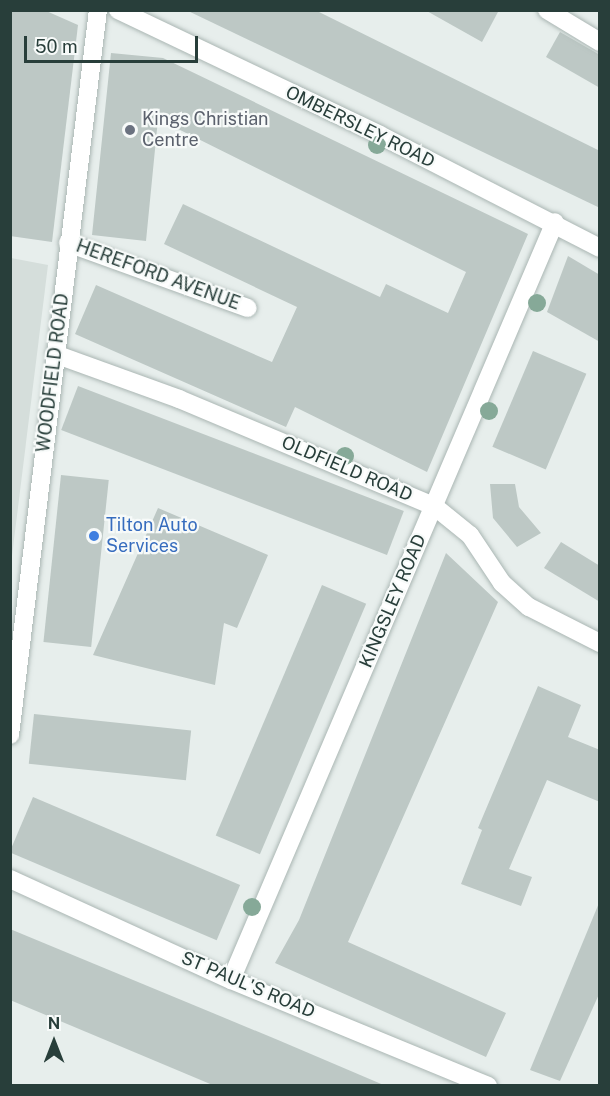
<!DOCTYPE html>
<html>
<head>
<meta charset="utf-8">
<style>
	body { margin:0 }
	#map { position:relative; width:610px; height:1096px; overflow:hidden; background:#e7eeec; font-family:"Public Sans",sans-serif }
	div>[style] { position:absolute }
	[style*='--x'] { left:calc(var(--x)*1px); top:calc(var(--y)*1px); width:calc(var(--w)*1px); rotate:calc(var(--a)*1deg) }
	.built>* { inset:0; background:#d5dedb }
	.building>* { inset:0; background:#bdc8c5; transform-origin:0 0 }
	.roads { filter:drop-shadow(0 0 2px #aab6b3) drop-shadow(0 0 2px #aab6b3) }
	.minor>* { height:18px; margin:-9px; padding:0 9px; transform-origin:9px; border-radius:9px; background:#fff }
	.trees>* { width:18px; height:18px; margin:-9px; border-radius:50%; background:#86a998 }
	.dots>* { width:16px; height:16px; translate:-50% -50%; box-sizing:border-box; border:3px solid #f7faf9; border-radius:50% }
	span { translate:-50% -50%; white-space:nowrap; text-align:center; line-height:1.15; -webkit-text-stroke:4.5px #f7faf9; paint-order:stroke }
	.worship-label { font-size:18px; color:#5b616d }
	.left { translate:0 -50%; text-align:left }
	.street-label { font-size:18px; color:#283e3a }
	.shop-label { font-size:18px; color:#366cbe }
	.frame { position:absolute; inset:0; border:12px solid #283e3a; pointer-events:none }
	.north { position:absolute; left:24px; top:1012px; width:60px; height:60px; -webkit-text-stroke:4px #f7faf9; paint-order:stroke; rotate:0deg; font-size:16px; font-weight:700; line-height:24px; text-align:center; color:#283e3a }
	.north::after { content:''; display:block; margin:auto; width:21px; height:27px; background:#283e3a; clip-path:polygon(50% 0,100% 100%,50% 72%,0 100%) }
	.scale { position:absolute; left:24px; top:36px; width:174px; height:27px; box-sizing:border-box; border:3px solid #283e3a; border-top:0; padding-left:8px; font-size:18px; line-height:21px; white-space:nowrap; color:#283e3a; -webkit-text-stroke:4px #f7faf9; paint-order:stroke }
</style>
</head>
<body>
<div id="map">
	<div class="built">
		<i style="clip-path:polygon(11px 258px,48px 265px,11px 564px,10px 258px)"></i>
	</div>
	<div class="building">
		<i style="clip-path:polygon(10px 10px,44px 10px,78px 25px,52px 242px,10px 236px)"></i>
		<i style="clip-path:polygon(186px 10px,315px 10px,600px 151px,600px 208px)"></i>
		<i style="clip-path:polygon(425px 10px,499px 10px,482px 42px)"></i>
		<i style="clip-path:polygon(560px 32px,600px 55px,600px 88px,546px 57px)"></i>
		<i style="clip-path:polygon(111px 53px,163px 58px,528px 234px,427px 472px,295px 407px,286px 427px,75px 334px,96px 285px,272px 362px,297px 307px,164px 244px,183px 204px,380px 297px,386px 284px,448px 313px,466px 272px,158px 119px,146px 241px,92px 235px)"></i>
		<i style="clip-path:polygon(568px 256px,600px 275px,600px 342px,547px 312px)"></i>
		<i style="left:533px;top:351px;width:58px;height:104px;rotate:23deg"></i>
		<i style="left:78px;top:386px;width:349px;height:47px;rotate:21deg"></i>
		<i style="left:61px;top:475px;width:48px;height:168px;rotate:6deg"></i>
		<i style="clip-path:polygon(490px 484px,515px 484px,519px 507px,541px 533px,517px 547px,493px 518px)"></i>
		<i style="clip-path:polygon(158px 508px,268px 555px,237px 628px,224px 623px,215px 685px,93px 655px)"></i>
		<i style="clip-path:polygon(561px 542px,600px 566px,600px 602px,544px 568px)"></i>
		<i style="clip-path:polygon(446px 553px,498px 602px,348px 942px,506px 1013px,486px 1057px,275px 963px,299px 920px)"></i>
		<i style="left:322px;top:585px;width:48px;height:272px;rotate:23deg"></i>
		<i style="clip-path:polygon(538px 686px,581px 705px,568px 737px,600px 750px,600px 802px,547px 780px,509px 869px,532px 877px,521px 906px,461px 884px,482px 830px,478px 828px)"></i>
		<i style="left:34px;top:714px;width:158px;height:50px;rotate:6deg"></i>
		<i style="left:33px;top:797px;width:225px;height:60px;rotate:23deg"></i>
		<i style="clip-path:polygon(599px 903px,600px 992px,560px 1081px,530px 1070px)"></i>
		<i style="clip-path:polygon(10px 929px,278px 1040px,386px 1086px,215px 1086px,10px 1000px)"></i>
	</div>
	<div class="roads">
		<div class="minor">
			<i style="--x:118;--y:10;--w:290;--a:25.5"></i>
			<i style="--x:380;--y:135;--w:247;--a:27.2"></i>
			<i style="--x:547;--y:10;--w:62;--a:31.1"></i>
			<i style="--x:68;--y:243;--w:191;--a:19.9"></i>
			<i style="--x:55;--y:354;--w:132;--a:19.9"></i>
			<i style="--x:179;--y:399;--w:277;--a:22.8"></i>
			<i style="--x:434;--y:506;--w:46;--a:38.9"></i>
			<i style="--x:470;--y:535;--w:58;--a:56.3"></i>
			<i style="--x:502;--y:583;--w:36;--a:42"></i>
			<i style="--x:529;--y:607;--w:80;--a:26.9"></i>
			<i style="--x:10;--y:735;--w:730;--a:-83.08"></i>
			<i style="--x:10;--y:879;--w:243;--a:24.6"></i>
			<i style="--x:231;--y:980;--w:278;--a:22.4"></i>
			<i style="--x:231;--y:980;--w:824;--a:-66.86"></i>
		</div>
	</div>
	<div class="trees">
		<i style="left:377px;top:145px"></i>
		<i style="left:537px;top:303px"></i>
		<i style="left:489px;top:411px"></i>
		<i style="left:345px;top:456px"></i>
		<i style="left:252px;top:907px"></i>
	</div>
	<div class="dots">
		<i style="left:130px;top:130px;background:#6b7280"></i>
		<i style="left:94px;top:536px;background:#3f7fe0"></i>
	</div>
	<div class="worship-label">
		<span class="left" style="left:142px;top:130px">Kings Christian<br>Centre</span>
	</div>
	<div class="street-label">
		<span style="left:360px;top:127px;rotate:26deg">OMBERSLEY ROAD</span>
		<span style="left:158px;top:275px;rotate:20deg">HEREFORD AVENUE</span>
		<span style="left:53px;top:373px;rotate:-83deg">WOODFIELD ROAD</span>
		<span style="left:347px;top:469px;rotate:23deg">OLDFIELD ROAD</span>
		<span style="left:393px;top:601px;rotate:-67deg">KINGSLEY ROAD</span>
		<span style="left:248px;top:985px;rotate:23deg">ST PAUL'S ROAD</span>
	</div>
	<div class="shop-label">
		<span class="left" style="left:106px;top:536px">Tilton Auto<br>Services</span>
	</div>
	<div class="frame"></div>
	<div class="north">N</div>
	<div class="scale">50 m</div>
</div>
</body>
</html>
